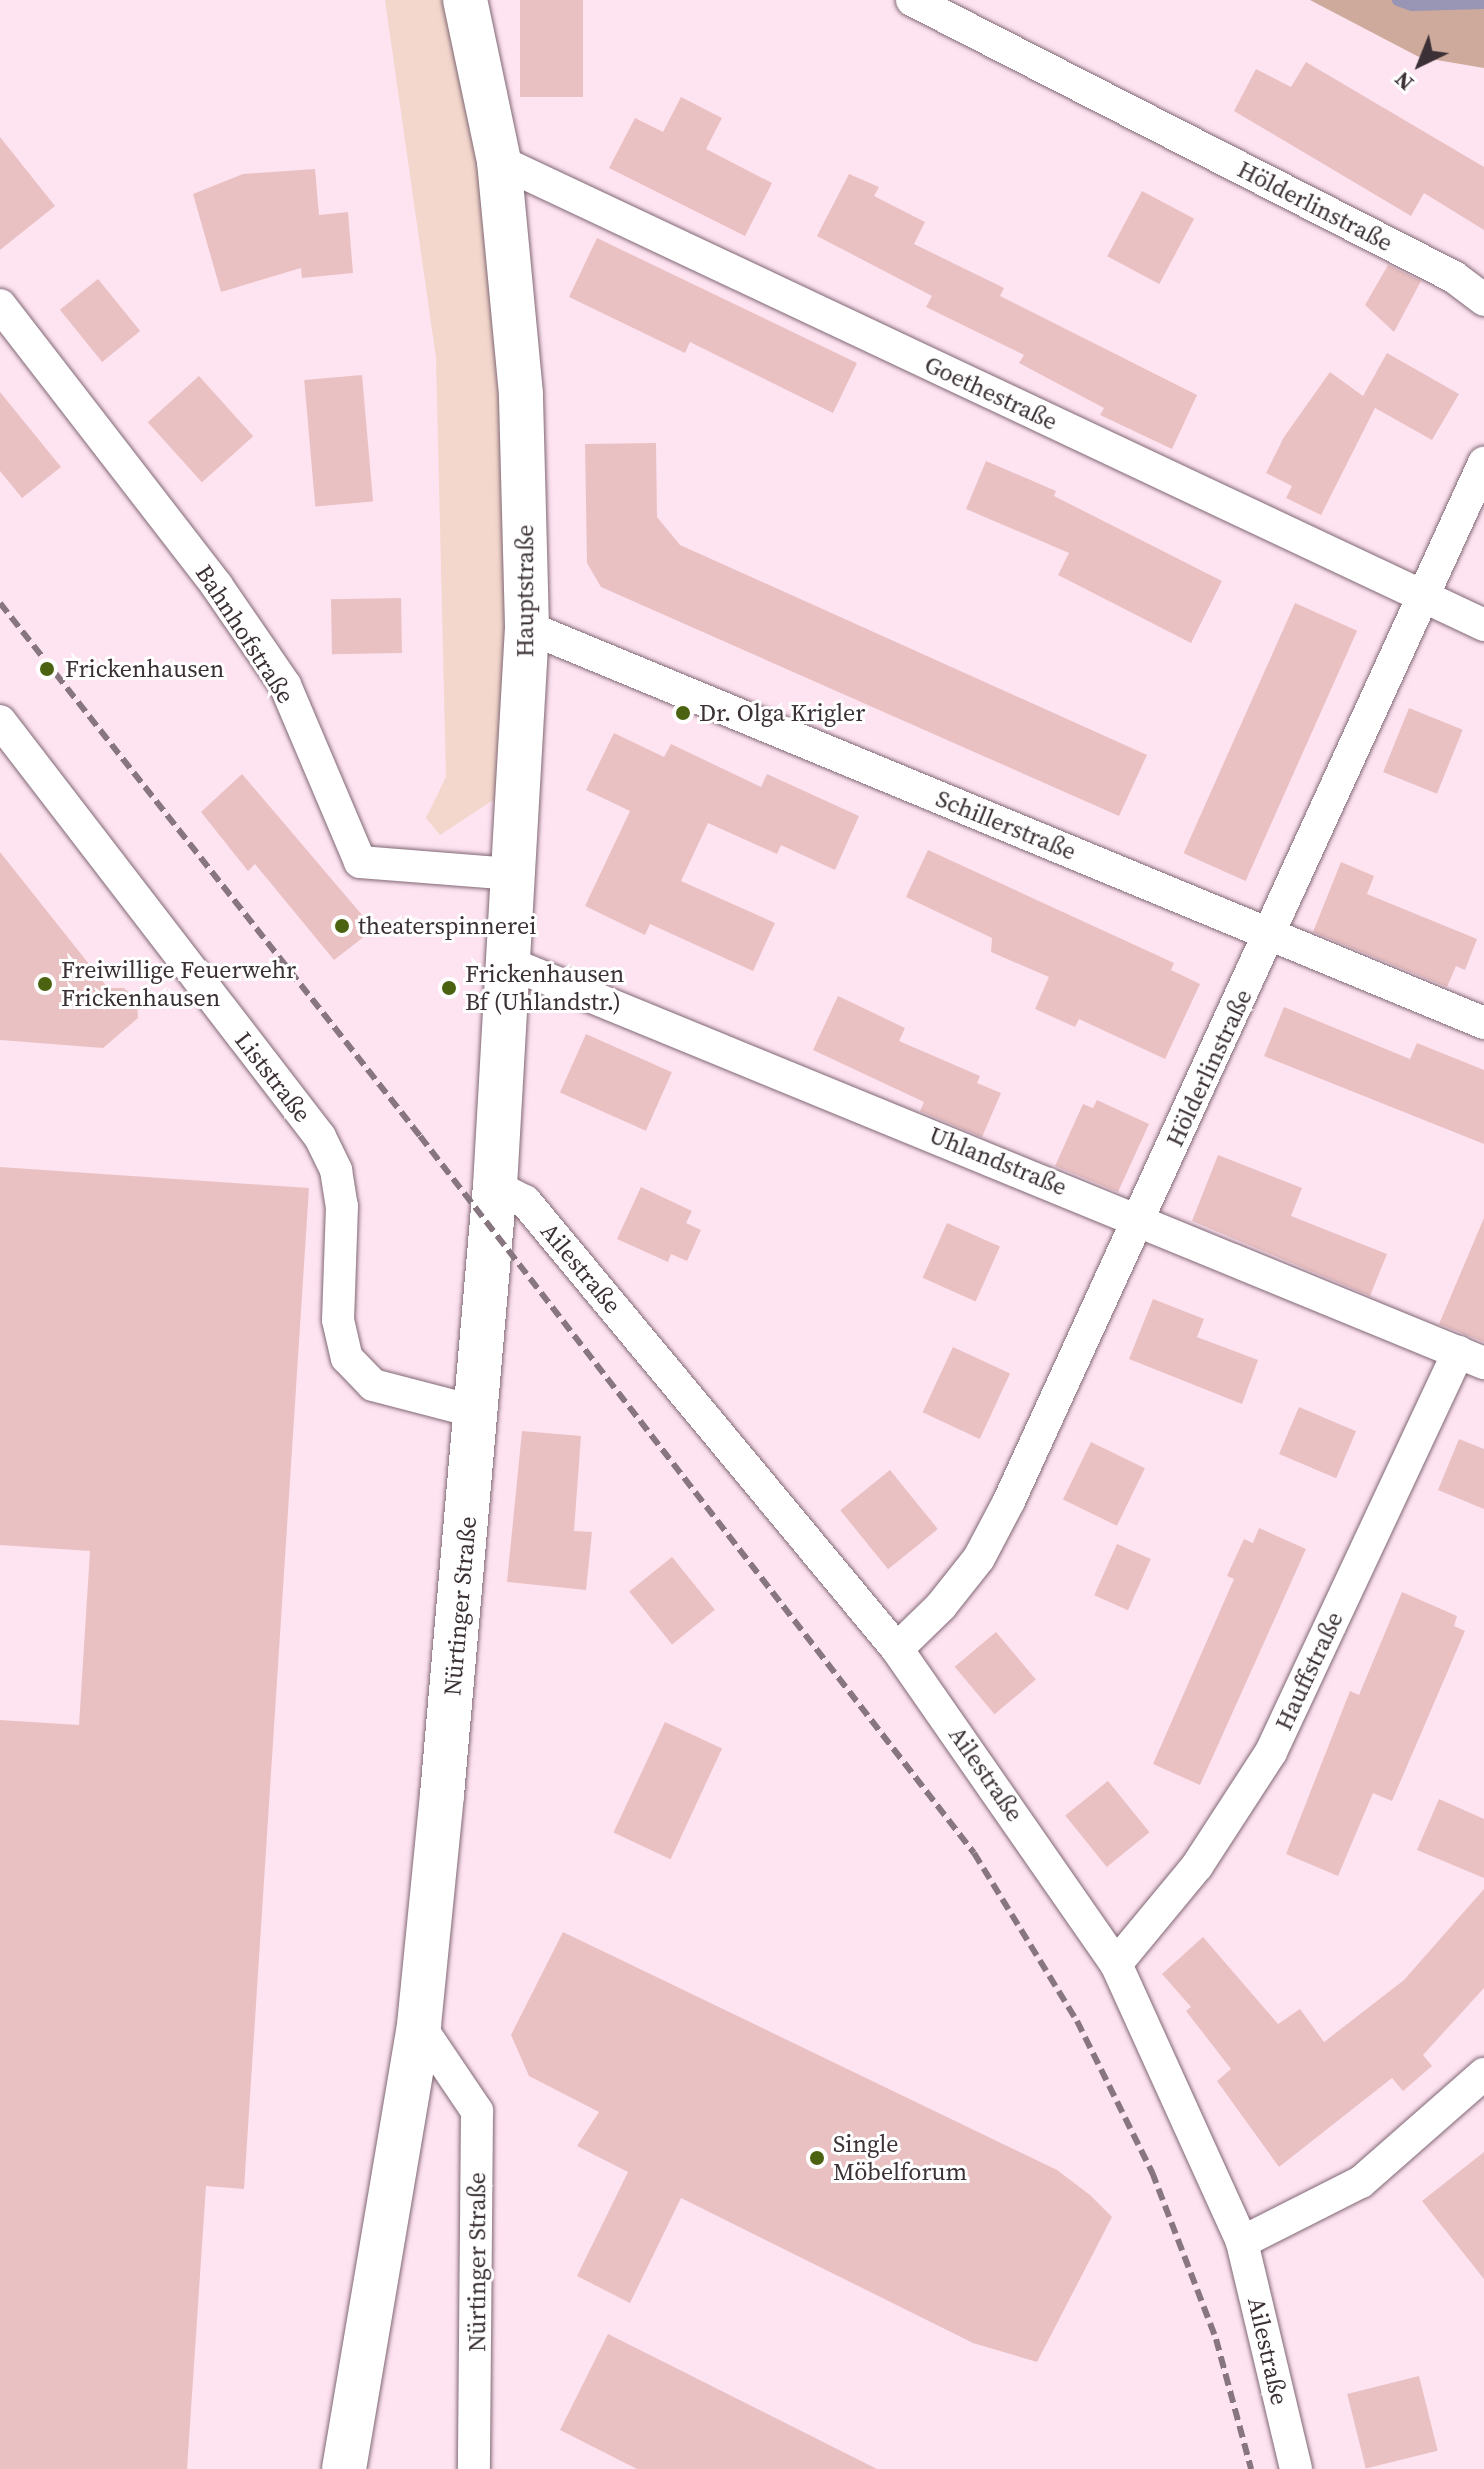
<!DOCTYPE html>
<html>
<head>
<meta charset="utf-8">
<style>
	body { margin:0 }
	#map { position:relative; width:1484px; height:2469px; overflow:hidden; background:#fee3f1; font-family:"Source Serif 4",serif }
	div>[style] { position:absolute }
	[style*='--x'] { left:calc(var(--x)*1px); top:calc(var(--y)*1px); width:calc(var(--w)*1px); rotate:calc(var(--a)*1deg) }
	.green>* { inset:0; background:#f3d7cc }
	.forest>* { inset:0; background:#ceaa9c }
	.stream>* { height:12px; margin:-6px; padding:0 6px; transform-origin:6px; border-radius:6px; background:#9995b5 }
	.building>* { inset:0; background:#eac1c3; transform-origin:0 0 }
	.roads { filter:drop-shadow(0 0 2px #806874) drop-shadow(0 0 2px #806874) }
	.street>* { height:32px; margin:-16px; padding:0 16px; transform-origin:16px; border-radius:16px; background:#fff }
	.secondary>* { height:44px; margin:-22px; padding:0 22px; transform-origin:22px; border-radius:22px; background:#fff }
	.rail>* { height:6px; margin-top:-3px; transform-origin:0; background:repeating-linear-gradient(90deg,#87767f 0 12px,transparent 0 18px) }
	.dots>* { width:22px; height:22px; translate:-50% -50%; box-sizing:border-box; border:4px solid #fff; border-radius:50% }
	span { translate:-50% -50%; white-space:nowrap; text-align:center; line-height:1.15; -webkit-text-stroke:6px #fff; paint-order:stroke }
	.street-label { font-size:24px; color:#3a3035 }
	.poi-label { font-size:24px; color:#3a3035 }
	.left { translate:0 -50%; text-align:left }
	.north { position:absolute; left:1380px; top:24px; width:80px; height:80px; -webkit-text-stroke:6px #fff; paint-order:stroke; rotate:223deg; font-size:22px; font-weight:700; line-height:32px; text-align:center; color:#3a3035 }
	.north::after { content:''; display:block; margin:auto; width:28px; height:36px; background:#3a3035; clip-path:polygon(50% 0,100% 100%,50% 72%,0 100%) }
</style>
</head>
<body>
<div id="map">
	<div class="green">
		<i style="clip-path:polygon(385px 0,449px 0,485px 182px,512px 515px,499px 796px,440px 835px,426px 818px,446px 777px,436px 358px)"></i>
	</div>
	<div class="forest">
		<i style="clip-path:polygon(1310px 0,1484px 0,1484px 68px,1419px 57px)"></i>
	</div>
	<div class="stream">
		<i style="--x:1398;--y:0;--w:15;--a:20"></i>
		<i style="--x:1412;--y:5;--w:72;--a:-1.6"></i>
	</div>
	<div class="building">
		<i style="left:520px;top:0;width:63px;height:97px"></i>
		<i style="clip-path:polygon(1306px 62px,1484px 167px,1484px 230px,1424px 193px,1411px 216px,1234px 111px,1256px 69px,1291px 87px)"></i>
		<i style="clip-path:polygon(681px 97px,722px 118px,706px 149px,772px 183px,745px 236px,609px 168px,635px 118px,663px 132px)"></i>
		<i style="clip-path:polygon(0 137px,55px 206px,0 250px)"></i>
		<i style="clip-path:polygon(315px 169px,319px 215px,348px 212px,353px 273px,302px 278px,301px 268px,221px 292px,193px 194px,243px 174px)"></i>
		<i style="clip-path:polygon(849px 174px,879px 187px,874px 196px,925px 222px,914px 244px,1004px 288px,1000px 296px,1197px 395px,1172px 449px,1100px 415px,1104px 408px,1019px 363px,1024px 355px,926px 307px,932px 296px,817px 236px)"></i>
		<i style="left:1142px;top:191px;width:59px;height:74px;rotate:28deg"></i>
		<i style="clip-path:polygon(597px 238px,857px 363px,833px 413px,690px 342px,685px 353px,569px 297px)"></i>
		<i style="clip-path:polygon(1388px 265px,1421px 281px,1394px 332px,1365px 305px)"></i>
		<i style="left:98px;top:279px;width:67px;height:49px;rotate:51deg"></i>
		<i style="clip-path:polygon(1387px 353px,1459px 394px,1432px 440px,1375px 408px,1321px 515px,1286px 498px,1292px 486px,1266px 473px,1284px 437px,1330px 372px,1363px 396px)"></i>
		<i style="left:362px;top:375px;width:127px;height:58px;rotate:85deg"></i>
		<i style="left:199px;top:376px;width:81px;height:69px;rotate:48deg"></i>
		<i style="clip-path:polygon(0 392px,61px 467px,22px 498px,0 471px)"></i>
		<i style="clip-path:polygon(656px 443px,657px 517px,680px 545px,1147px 755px,1119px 816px,601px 587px,587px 563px,585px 444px)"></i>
		<i style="clip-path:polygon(986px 461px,1056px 491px,1054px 496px,1222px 581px,1191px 643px,1058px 575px,1069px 553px,966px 509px)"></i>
		<i style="left:401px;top:598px;width:55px;height:70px;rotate:89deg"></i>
		<i style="left:1295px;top:603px;width:68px;height:274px;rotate:24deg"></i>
		<i style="left:1409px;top:708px;width:58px;height:69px;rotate:22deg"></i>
		<i style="clip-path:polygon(614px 733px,664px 757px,671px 744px,761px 787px,767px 774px,859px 816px,835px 870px,781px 845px,777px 854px,708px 823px,681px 881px,775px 923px,753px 971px,650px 924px,645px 935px,585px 906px,630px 811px,586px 790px)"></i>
		<i style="clip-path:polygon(242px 774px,374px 929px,334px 960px,255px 864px,248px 871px,201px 812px)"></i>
		<i style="clip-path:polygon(928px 850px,1174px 963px,1171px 970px,1200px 984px,1165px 1059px,1079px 1019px,1075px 1027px,1035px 1009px,1049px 977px,991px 952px,992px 938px,906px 897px)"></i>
		<i style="clip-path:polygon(0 852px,108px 988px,124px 988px,137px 1001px,138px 1018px,103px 1048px,0 1040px)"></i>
		<i style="clip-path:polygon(1341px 862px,1374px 876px,1367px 894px,1477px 939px,1465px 970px,1456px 966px,1447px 987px,1313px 932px)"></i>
		<i style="clip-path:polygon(838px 996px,905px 1028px,899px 1041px,980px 1076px,977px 1083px,1001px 1093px,982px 1137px,920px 1111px,924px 1102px,813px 1050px)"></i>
		<i style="clip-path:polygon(1284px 1007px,1410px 1059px,1417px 1043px,1484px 1070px,1484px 1144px,1264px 1056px)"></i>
		<i style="left:586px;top:1034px;width:94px;height:64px;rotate:24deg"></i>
		<i style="clip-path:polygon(1097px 1100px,1149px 1124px,1118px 1192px,1055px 1166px,1083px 1104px,1093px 1108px)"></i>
		<i style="clip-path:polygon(1218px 1155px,1302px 1188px,1291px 1216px,1387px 1254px,1370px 1296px,1192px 1221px)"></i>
		<i style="clip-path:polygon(0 1167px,309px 1188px,244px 2189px,206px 2186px,187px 2469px,0 2469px,0 1720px,79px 1725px,90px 1551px,0 1545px)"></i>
		<i style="clip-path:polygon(641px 1187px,692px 1211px,686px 1223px,701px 1230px,687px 1261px,671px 1254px,668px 1262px,617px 1239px)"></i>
		<i style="clip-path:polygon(1484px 1218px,1484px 1342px,1439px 1324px)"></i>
		<i style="left:947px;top:1223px;width:58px;height:60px;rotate:24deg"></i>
		<i style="clip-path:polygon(1153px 1299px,1204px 1319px,1197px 1337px,1258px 1360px,1242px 1404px,1129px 1359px)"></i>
		<i style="left:953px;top:1347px;width:63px;height:72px;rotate:25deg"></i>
		<i style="left:1299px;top:1407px;width:62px;height:51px;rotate:23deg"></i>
		<i style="clip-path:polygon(522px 1431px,581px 1436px,574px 1531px,592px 1532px,586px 1590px,507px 1582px)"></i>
		<i style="clip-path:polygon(1459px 1439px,1484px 1449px,1484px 1509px,1438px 1490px)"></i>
		<i style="left:1091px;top:1442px;width:60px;height:64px;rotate:26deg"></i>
		<i style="left:890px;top:1470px;width:76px;height:64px;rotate:51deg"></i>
		<i style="clip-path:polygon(1259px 1528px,1306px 1549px,1200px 1785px,1153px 1764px,1234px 1579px,1227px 1576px,1244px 1539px,1253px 1543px)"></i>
		<i style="left:1117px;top:1544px;width:37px;height:56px;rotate:24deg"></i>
		<i style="left:672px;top:1557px;width:68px;height:55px;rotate:51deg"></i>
		<i style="clip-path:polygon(1402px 1592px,1457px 1616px,1454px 1626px,1465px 1631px,1392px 1801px,1373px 1793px,1338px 1876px,1286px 1854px,1350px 1691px,1359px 1695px)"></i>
		<i style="left:996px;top:1632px;width:62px;height:54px;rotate:50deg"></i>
		<i style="left:665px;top:1722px;width:63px;height:122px;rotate:25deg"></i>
		<i style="left:1108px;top:1781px;width:66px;height:55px;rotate:51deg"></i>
		<i style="clip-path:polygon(1439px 1799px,1484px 1819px,1484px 1878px,1417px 1850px)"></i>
		<i style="clip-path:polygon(1484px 1889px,1484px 1988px,1423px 2055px,1432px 2066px,1403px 2091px,1392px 2078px,1279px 2167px,1217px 2081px,1231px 2069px,1186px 2011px,1191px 2007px,1162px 1974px,1203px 1937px,1278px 2024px,1300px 2009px,1324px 2042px,1404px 1980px)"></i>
		<i style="clip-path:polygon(563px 1932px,1057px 2170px,1090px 2195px,1112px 2217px,1037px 2362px,973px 2343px,681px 2198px,630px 2303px,577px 2276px,628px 2172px,577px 2146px,599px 2112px,529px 2076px,511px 2035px)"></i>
		<i style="clip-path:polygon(1484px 2152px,1484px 2279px,1422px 2201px)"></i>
		<i style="clip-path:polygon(608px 2334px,877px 2469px,637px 2469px,560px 2430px)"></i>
		<i style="left:1419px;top:2376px;width:77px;height:74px;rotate:76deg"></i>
	</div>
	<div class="roads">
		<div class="street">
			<i style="--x:912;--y:0;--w:609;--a:27.07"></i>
			<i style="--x:1454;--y:277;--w:38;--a:37"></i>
			<i style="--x:499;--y:161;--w:1089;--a:25.22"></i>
			<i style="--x:0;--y:305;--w:355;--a:52.3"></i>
			<i style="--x:217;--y:586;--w:120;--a:55.5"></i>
			<i style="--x:285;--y:685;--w:192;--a:67"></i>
			<i style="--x:360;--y:862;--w:154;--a:4.5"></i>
			<i style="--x:527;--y:627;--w:1036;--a:22.48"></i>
			<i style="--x:0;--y:721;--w:525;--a:52.43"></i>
			<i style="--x:320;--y:1137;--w:37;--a:64"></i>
			<i style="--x:336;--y:1170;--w:36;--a:81"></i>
			<i style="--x:342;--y:1206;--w:114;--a:92"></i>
			<i style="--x:338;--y:1320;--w:39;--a:77"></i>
			<i style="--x:347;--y:1358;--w:37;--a:46"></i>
			<i style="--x:373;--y:1385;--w:107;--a:14.6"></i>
			<i style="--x:509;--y:963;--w:1054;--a:22.31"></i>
			<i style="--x:495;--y:1186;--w:34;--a:27"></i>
			<i style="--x:525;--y:1201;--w:582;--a:50.3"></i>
			<i style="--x:897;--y:1649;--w:384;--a:55.2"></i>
			<i style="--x:1116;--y:1964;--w:305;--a:65.6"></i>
			<i style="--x:1242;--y:2242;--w:233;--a:76.6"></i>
			<i style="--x:897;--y:1649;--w:62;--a:-44.3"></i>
			<i style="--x:941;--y:1606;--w:61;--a:-51.6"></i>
			<i style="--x:979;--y:1558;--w:64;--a:-62.2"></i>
			<i style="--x:1009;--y:1501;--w:1142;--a:-65.41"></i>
			<i style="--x:1116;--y:1964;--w:127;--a:-50.4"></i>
			<i style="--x:1197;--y:1866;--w:136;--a:-57"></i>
			<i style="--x:1271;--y:1752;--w:442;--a:-64.9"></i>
			<i style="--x:419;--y:2025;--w:104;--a:56"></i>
			<i style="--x:477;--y:2111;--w:358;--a:90.5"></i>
			<i style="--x:1242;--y:2242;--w:133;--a:-26.8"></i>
			<i style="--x:1361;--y:2182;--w:164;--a:-41.3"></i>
		</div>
		<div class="secondary">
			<i style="--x:344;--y:2469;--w:450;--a:-80.4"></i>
			<i style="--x:419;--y:2025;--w:231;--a:-84.3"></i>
			<i style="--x:442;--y:1795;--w:611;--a:-85.03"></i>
			<i style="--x:495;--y:1186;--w:560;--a:-86.72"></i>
			<i style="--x:527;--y:627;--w:233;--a:-91.5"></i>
			<i style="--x:521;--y:394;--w:234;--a:-95.4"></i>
			<i style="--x:499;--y:161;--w:165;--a:-101.9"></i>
		</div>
	</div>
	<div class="rail">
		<i style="--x:0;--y:603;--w:679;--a:51.76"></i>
		<i style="--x:420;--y:1136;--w:906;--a:52.31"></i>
		<i style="--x:974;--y:1853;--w:197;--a:58.5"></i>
		<i style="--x:1077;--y:2021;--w:169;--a:63.6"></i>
		<i style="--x:1152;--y:2172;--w:179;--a:69"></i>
		<i style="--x:1216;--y:2339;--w:135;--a:74.9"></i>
	</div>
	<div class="dots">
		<i style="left:47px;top:669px;background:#4b6311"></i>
		<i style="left:683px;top:713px;background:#4b6311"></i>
		<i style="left:342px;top:926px;background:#4b6311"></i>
		<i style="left:45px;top:984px;background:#4b6311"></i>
		<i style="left:449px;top:988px;background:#4b6311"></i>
		<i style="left:817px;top:2158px;background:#4b6311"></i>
	</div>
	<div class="street-label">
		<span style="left:1315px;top:206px;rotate:27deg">Hölderlinstraße</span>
		<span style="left:991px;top:393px;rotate:25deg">Goethestraße</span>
		<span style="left:525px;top:591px;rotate:-90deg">Hauptstraße</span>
		<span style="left:245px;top:634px;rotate:57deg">Bahnhofstraße</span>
		<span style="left:1006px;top:825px;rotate:22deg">Schillerstraße</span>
		<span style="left:1209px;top:1068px;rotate:-65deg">Hölderlinstraße</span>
		<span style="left:273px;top:1077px;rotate:52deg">Liststraße</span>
		<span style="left:998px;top:1161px;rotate:22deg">Uhlandstraße</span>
		<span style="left:581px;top:1268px;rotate:50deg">Ailestraße</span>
		<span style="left:460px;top:1606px;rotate:-85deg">Nürtinger Straße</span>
		<span style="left:1309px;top:1671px;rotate:-65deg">Hauffstraße</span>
		<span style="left:986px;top:1774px;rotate:55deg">Ailestraße</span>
		<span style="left:477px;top:2262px;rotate:-90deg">Nürtinger Straße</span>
		<span style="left:1268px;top:2351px;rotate:77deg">Ailestraße</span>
	</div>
	<div class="poi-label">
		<span class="left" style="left:65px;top:669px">Frickenhausen</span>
		<span class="left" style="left:699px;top:713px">Dr. Olga Krigler</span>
		<span class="left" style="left:358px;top:926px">theaterspinnerei</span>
		<span class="left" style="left:61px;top:984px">Freiwillige Feuerwehr<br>Frickenhausen</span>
		<span class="left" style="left:465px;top:988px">Frickenhausen<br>Bf (Uhlandstr.)</span>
		<span class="left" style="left:833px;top:2158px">Single<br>Möbelforum</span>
	</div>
	<div class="north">N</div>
</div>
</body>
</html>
